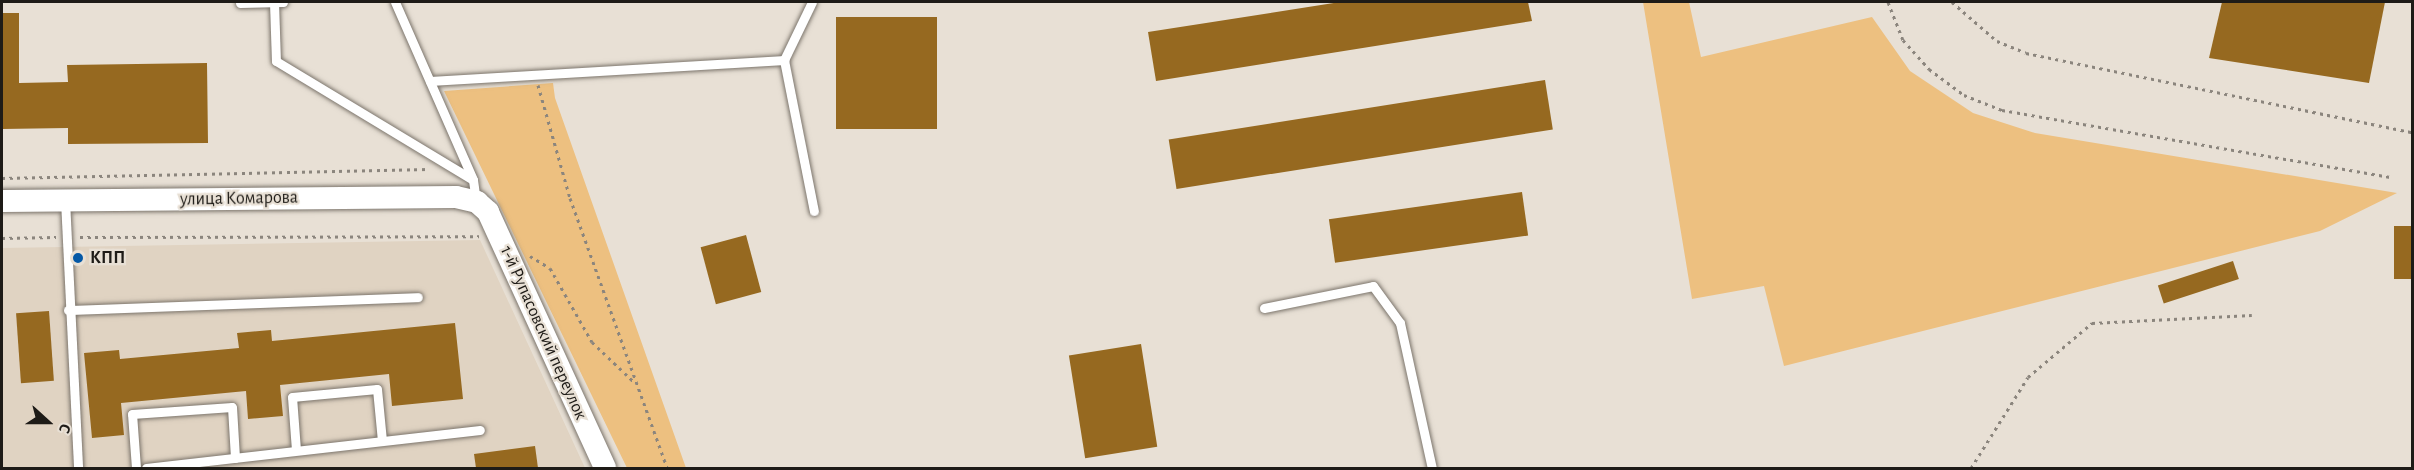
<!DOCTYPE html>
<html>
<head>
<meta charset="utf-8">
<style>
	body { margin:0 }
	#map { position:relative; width:2414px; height:470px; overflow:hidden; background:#e8e0d5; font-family:"Alegreya Sans",sans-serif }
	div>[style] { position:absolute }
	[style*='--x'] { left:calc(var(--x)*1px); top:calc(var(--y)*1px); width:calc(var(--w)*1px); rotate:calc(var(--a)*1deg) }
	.built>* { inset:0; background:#e0d3c2 }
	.green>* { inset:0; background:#edc080 }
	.building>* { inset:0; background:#966920; transform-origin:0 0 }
	.path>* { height:3px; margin-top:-1.5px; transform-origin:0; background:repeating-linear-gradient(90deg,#8b857d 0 3px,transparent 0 7.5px) }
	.roads { filter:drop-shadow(0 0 2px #7c756c) drop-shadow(0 0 2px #7c756c) }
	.service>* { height:9px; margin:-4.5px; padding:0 4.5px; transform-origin:4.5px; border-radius:4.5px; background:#fff }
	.tertiary>* { height:22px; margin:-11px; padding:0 11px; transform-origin:11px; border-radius:11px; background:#fff }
	.dots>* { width:16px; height:16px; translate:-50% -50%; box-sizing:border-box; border:3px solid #e8e0d5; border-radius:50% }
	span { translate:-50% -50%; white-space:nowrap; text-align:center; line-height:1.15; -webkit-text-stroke:4.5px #e8e0d5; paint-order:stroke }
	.street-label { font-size:18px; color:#1e1b17 }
	.poi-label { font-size:18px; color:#1e1b17; font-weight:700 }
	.left { translate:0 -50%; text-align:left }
	.frame { position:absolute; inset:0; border:3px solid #1e1b17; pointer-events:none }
	.north { position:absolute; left:18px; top:392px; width:60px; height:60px; -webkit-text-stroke:4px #e8e0d5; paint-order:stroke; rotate:111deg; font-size:16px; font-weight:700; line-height:24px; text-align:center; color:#1e1b17 }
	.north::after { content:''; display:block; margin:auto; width:21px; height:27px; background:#1e1b17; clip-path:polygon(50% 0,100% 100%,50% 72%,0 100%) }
</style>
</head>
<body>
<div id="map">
	<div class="built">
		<i style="clip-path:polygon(480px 240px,585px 468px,2px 468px,2px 248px)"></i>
	</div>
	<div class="green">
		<i style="clip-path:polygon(1643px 2px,1689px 2px,1701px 57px,1872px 17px,1910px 71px,1973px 113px,2035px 133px,2397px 193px,2320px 231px,1784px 366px,1764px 286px,1692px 299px)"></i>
		<i style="clip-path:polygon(553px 83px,555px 98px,686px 468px,627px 468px,444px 91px)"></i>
	</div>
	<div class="building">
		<i style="clip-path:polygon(1340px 2px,1528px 2px,1532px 21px,1156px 81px,1148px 32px)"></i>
		<i style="clip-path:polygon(2222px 2px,2385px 2px,2369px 83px,2209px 58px)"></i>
		<i style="clip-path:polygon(2px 13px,19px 13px,19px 83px,68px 82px,67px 65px,207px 63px,208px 143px,68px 144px,68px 128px,2px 129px)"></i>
		<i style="left:836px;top:17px;width:101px;height:112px"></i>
		<i style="left:1545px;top:80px;width:50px;height:381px;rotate:81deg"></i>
		<i style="left:1522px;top:192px;width:44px;height:195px;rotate:82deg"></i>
		<i style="left:2394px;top:226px;width:18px;height:53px"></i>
		<i style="left:746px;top:235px;width:59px;height:47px;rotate:75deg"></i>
		<i style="left:2233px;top:261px;width:19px;height:79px;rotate:72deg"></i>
		<i style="left:49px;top:311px;width:70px;height:33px;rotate:86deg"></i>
		<i style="clip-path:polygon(455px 323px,463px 399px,392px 406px,389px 374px,280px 385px,283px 416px,248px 419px,246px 391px,121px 403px,124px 435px,92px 438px,84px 353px,119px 350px,120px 359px,239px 348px,237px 333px,271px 330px,272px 341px)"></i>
		<i style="left:1141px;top:344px;width:104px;height:73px;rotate:81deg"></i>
		<i style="clip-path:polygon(535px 446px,538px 468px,476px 468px,474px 454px)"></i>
	</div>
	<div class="path">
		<i style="--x:1888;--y:2;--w:41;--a:68.5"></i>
		<i style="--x:1903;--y:40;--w:39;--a:48"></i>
		<i style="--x:1929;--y:69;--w:44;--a:36.6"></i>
		<i style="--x:1964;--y:95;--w:41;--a:21.5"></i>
		<i style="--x:2002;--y:110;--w:394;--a:9.8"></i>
		<i style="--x:1952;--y:2;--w:60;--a:40.9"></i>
		<i style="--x:1997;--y:41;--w:31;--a:22"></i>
		<i style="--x:2026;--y:53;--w:394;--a:11.6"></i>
		<i style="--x:538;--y:85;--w:117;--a:74.2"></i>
		<i style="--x:570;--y:198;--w:287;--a:70.2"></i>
		<i style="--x:2;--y:178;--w:427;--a:-1.2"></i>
		<i style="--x:80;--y:237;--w:399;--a:-0.1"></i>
		<i style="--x:2;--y:238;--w:54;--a:-1.1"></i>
		<i style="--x:530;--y:256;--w:23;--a:31"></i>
		<i style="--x:550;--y:268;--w:85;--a:60.4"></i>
		<i style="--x:592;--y:342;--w:59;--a:43.6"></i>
		<i style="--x:1971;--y:468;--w:107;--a:-57.9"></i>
		<i style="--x:2028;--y:377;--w:84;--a:-40.2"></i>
		<i style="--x:2092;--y:323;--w:160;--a:-2.9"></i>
	</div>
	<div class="roads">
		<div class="service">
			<i style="--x:274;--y:2;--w:59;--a:88.1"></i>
			<i style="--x:276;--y:61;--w:230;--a:31.1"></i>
			<i style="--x:395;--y:2;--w:194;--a:66.3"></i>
			<i style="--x:473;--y:180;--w:21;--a:82"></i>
			<i style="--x:240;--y:3;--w:43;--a:-1.3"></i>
			<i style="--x:784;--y:60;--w:154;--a:78.8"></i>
			<i style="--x:430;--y:81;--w:355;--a:-3.4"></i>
			<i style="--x:784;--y:60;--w:64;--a:-64.2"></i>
			<i style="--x:65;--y:200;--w:268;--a:87.2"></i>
			<i style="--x:1264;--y:308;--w:111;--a:-11.4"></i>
			<i style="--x:1373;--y:286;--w:46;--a:53.9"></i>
			<i style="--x:1400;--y:323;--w:148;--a:77.6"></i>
			<i style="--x:68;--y:310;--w:350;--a:-2.1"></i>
			<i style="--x:296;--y:450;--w:53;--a:-94.3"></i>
			<i style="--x:292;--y:397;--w:85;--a:-5.4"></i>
			<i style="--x:377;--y:389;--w:52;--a:84.5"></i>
			<i style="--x:136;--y:468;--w:54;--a:-94.2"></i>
			<i style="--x:132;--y:414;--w:100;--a:-4"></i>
			<i style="--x:232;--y:407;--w:51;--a:86.6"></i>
			<i style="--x:146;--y:468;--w:336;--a:-6.5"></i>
		</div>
		<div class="tertiary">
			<i style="--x:2;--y:201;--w:454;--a:-0.5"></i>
			<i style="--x:456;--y:197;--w:22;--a:13"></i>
			<i style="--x:477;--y:202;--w:15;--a:42"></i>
			<i style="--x:488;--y:212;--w:281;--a:65.4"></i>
		</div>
	</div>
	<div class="dots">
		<i style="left:78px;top:258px;background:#0458a6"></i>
	</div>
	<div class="street-label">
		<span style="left:239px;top:199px;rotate:-1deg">улица Комарова</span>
		<span style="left:543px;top:333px;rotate:66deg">1-й Рупасовский переулок</span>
	</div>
	<div class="poi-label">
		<span class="left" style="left:90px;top:258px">КПП</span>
	</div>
	<div class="frame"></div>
	<div class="north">С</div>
</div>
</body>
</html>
